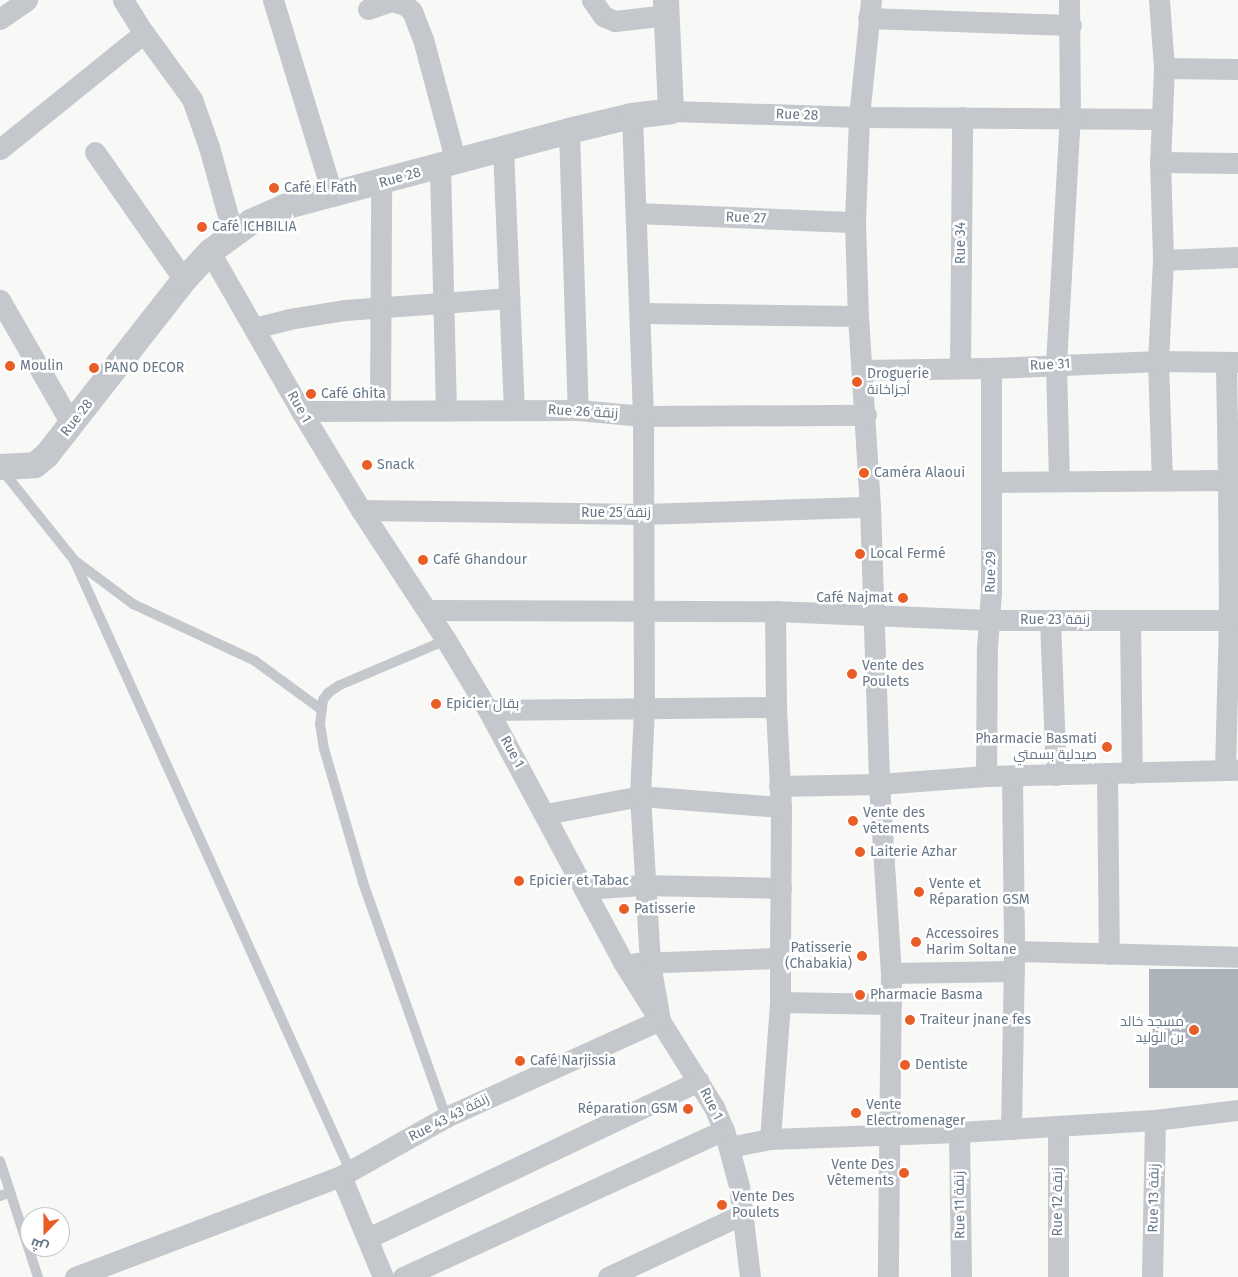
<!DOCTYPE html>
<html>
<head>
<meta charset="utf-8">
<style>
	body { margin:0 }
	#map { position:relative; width:1238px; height:1277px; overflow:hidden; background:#f8f9f6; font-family:"Fira Sans",Cairo,sans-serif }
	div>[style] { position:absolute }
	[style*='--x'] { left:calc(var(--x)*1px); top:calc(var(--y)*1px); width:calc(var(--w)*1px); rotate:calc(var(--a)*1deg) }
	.building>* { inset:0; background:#acb3ba; transform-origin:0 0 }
	.service>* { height:10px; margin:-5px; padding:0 5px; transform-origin:5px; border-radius:5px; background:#c4c8cc }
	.minor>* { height:21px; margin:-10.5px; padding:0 10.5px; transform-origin:10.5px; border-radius:10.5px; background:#c4c8cc }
	.tertiary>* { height:26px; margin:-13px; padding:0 13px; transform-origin:13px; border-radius:13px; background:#c4c8cc }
	.dots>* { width:14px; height:14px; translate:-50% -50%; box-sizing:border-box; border:2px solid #fff; border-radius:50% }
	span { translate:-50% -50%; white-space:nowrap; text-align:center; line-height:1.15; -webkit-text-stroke:5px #fff; paint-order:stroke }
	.street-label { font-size:14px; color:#677788 }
	.poi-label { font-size:14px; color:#677788 }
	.left { translate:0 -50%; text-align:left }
	.right { translate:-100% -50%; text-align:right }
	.north { position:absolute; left:20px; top:1207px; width:50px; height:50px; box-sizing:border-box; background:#fff; border:1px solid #c2c9cf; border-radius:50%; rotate:202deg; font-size:14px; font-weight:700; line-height:20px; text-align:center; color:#677788 }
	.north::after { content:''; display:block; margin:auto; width:18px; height:22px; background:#e95d26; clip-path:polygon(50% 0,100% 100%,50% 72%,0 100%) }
</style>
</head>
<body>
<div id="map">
	<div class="building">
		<i style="left:1238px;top:969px;width:119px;height:89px;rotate:90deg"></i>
	</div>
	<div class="service">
		<i style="--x:2;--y:470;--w:115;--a:51.3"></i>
		<i style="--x:74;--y:560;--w:74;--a:36.7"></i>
		<i style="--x:133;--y:604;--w:135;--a:25"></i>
		<i style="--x:255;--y:661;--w:83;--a:36.2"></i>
		<i style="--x:74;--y:560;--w:670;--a:65.66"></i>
		<i style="--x:446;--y:1117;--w:249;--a:-109.5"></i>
		<i style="--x:363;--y:882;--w:139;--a:-106.3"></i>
		<i style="--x:324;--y:749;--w:25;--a:-99"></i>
		<i style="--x:320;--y:724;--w:24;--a:-83"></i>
		<i style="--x:323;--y:700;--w:9;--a:-54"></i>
		<i style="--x:328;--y:693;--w:14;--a:-34"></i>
		<i style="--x:340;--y:685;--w:115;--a:-23"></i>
		<i style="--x:0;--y:1161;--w:122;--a:71.9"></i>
		<i style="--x:0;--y:1196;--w:11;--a:-22"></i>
	</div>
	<div class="minor">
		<i style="--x:123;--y:0;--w:39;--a:58"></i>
		<i style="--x:144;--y:33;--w:82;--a:54"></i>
		<i style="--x:192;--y:99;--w:51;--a:70.5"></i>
		<i style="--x:209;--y:147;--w:90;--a:74.6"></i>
		<i style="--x:273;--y:0;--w:205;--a:73"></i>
		<i style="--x:592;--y:0;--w:19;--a:55"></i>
		<i style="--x:603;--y:16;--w:13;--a:23"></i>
		<i style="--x:615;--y:21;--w:52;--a:-6.6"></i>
		<i style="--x:871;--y:0;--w:118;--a:95.9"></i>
		<i style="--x:859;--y:117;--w:105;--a:92.2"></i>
		<i style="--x:855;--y:222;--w:94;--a:88.2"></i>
		<i style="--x:858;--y:316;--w:191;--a:86.4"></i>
		<i style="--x:870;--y:507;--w:277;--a:88.1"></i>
		<i style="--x:879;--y:784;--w:189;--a:86.4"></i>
		<i style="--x:891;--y:973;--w:304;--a:90.6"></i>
		<i style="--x:1159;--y:0;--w:68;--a:85.8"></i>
		<i style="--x:1164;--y:68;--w:94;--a:92.4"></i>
		<i style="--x:1160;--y:162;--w:98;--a:88.2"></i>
		<i style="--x:1163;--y:260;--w:101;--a:92.8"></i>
		<i style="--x:1158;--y:361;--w:119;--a:88.1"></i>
		<i style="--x:368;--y:9;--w:24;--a:-19"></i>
		<i style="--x:391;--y:1;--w:15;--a:16"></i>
		<i style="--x:405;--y:5;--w:9;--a:41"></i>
		<i style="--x:412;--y:11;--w:30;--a:69"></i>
		<i style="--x:423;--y:39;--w:127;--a:75"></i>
		<i style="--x:868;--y:18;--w:203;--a:2"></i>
		<i style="--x:0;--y:19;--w:33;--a:-35"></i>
		<i style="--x:1164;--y:68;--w:74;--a:0.8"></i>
		<i style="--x:671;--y:111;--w:188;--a:1.8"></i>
		<i style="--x:859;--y:117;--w:303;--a:0.4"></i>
		<i style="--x:569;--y:131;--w:279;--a:88.2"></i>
		<i style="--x:0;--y:149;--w:185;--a:-38.9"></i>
		<i style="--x:503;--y:149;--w:261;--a:87.6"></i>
		<i style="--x:95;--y:152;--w:156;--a:55.2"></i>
		<i style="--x:1160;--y:162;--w:78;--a:0.7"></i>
		<i style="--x:440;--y:166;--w:244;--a:88.6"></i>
		<i style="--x:636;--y:213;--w:219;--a:2.4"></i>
		<i style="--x:210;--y:252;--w:183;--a:60.2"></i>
		<i style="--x:301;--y:411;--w:116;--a:58.8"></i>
		<i style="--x:361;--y:510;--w:155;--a:56.8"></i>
		<i style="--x:446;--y:640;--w:82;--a:59"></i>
		<i style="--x:488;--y:710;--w:286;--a:61.8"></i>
		<i style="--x:623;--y:962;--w:171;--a:57.9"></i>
		<i style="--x:714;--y:1107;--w:25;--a:67"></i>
		<i style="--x:724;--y:1130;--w:58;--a:75"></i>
		<i style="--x:739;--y:1186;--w:92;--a:83.1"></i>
		<i style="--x:1163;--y:260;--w:75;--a:-2.3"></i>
		<i style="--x:0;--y:300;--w:144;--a:60.1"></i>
		<i style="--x:640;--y:313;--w:218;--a:0.8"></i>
		<i style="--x:254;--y:328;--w:36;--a:-14"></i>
		<i style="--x:289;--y:319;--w:57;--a:-9.1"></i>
		<i style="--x:345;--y:310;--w:165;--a:-4.2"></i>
		<i style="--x:960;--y:368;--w:251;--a:-89.5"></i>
		<i style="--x:863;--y:370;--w:128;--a:-0.9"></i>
		<i style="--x:991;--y:368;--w:167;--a:-2.4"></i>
		<i style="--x:1158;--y:361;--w:80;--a:0.7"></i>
		<i style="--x:380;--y:410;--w:227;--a:-89.7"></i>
		<i style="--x:301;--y:411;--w:277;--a:-0.2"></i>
		<i style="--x:578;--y:410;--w:65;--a:5.3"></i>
		<i style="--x:643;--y:416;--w:223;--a:-0.3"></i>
		<i style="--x:1059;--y:481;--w:117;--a:-91.5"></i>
		<i style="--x:1056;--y:364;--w:247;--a:-86.8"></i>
		<i style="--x:1070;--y:117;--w:117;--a:-90.5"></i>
		<i style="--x:991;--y:482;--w:237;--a:-0.5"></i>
		<i style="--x:1228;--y:480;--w:118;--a:-91"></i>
		<i style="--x:361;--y:510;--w:281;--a:0.8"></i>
		<i style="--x:642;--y:514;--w:228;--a:-1.8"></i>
		<i style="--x:427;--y:610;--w:348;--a:0.2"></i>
		<i style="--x:775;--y:611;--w:214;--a:2.4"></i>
		<i style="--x:989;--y:620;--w:249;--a:0"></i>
		<i style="--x:1050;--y:620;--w:155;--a:87.8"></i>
		<i style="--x:1130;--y:620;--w:153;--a:89.3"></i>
		<i style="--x:488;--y:710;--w:288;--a:-0.6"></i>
		<i style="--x:1225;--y:770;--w:150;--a:-88.5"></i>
		<i style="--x:1229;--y:620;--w:140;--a:-90.4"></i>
		<i style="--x:1107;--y:773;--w:181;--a:89.4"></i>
		<i style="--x:986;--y:776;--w:128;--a:-89.6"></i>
		<i style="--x:987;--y:648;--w:56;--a:-85.9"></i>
		<i style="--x:991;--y:592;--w:224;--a:-90"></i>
		<i style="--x:1012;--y:776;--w:175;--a:89.3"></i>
		<i style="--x:1014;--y:951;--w:224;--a:1.5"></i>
		<i style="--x:779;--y:786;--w:100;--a:-1.1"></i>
		<i style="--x:879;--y:784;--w:107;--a:-4.3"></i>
		<i style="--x:986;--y:776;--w:252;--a:-1.4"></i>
		<i style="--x:546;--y:814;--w:96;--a:-10.8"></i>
		<i style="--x:640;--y:796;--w:141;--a:4.5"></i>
		<i style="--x:584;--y:889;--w:59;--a:-3.9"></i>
		<i style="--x:643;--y:885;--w:138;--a:1.2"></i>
		<i style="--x:636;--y:963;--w:144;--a:-2"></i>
		<i style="--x:891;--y:973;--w:123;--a:-0.9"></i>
		<i style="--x:780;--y:1002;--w:111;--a:1"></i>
		<i style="--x:1058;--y:1126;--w:151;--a:90"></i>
		<i style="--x:1011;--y:1129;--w:178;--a:-89"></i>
		<i style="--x:959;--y:1132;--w:145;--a:89.2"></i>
		<i style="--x:770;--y:1139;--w:137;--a:-85.8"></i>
		<i style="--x:780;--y:1002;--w:44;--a:-90"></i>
		<i style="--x:780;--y:958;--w:151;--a:-89.6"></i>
		<i style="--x:781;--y:807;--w:100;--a:-92.9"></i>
		<i style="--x:776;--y:707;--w:96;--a:-90.6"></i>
		<i style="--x:729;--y:1147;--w:42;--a:-11"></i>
		<i style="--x:770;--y:1139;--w:189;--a:-2.1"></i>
		<i style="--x:959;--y:1132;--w:196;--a:-3.5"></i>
		<i style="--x:1155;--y:1120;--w:84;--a:-6.9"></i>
		<i style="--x:341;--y:1176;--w:109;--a:67.4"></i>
		<i style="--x:368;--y:1238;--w:366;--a:-25.4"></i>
		<i style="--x:75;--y:1277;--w:285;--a:-20.8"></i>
		<i style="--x:341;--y:1176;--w:120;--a:-29.3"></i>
		<i style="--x:446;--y:1117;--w:235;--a:-24.4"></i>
		<i style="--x:660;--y:1020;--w:58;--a:-100"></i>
		<i style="--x:650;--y:963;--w:167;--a:-93.4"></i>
		<i style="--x:640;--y:796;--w:88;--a:-87.4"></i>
		<i style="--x:644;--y:708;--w:292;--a:-90.2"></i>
		<i style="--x:643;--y:416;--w:300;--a:-92.1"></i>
		<i style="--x:403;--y:1277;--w:353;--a:-24.6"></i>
		<i style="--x:608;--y:1277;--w:149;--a:-25"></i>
		<i style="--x:1152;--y:1277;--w:157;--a:-88.9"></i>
	</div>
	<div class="tertiary">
		<i style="--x:0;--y:467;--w:35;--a:-3"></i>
		<i style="--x:35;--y:465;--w:16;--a:-40"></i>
		<i style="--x:47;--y:455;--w:222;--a:-51.9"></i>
		<i style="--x:184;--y:280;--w:38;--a:-47"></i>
		<i style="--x:210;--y:252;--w:51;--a:-36.2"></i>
		<i style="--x:251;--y:222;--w:36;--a:-24"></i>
		<i style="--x:284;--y:207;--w:295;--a:-14.9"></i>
		<i style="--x:569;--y:131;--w:65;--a:-13.4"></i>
		<i style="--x:632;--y:116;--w:39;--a:-7"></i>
		<i style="--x:671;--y:111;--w:111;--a:-92.6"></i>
	</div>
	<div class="dots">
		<i style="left:274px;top:188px;background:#e95d26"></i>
		<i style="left:202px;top:227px;background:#e95d26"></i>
		<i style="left:10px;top:366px;background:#e95d26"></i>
		<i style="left:94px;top:368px;background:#e95d26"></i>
		<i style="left:857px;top:382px;background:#e95d26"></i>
		<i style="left:311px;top:394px;background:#e95d26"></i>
		<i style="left:367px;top:465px;background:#e95d26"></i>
		<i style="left:864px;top:473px;background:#e95d26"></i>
		<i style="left:860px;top:554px;background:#e95d26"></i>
		<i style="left:423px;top:560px;background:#e95d26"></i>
		<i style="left:903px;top:598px;background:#e95d26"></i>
		<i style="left:852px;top:674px;background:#e95d26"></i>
		<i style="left:436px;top:704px;background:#e95d26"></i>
		<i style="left:1107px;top:747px;background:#e95d26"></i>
		<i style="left:853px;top:821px;background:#e95d26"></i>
		<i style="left:860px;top:852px;background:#e95d26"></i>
		<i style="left:519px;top:881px;background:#e95d26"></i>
		<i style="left:919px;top:892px;background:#e95d26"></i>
		<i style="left:624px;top:909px;background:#e95d26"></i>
		<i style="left:916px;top:942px;background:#e95d26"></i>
		<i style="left:862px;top:956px;background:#e95d26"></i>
		<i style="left:860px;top:995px;background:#e95d26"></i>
		<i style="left:910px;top:1020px;background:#e95d26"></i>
		<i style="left:1194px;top:1030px;background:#e95d26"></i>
		<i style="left:520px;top:1061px;background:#e95d26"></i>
		<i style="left:905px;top:1065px;background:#e95d26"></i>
		<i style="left:688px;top:1109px;background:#e95d26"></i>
		<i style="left:856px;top:1113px;background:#e95d26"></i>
		<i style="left:904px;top:1173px;background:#e95d26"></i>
		<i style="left:722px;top:1205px;background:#e95d26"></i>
	</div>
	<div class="street-label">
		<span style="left:797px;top:115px;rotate:2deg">Rue 28</span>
		<span style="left:400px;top:178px;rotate:-16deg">Rue 28</span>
		<span style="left:746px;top:218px;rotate:2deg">Rue 27</span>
		<span style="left:961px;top:243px;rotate:-90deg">Rue 34</span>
		<span style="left:1050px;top:365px;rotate:-3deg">Rue 31</span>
		<span style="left:299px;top:407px;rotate:60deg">Rue 1</span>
		<span style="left:583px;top:412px;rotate:3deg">Rue 26 زنقة</span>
		<span style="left:77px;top:418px;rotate:-52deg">Rue 28</span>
		<span style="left:616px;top:513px">Rue 25 زنقة</span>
		<span style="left:991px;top:572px;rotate:-89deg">Rue 29</span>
		<span style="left:1055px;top:620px">Rue 23 زنقة</span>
		<span style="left:512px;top:752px;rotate:61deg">Rue 1</span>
		<span style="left:711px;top:1104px;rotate:63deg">Rue 1</span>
		<span style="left:449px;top:1118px;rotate:-27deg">Rue 43 زنقة 43</span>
		<span style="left:1154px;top:1198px;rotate:-89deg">Rue 13 زنقة</span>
		<span style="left:1058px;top:1202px;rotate:-90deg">Rue 12 زنقة</span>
		<span style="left:960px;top:1205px;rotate:-91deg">Rue 11 زنقة</span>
	</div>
	<div class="poi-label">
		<span class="left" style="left:284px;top:188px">Café El Fath</span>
		<span class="left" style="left:212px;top:227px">Café ICHBILIA</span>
		<span class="left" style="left:20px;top:366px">Moulin</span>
		<span class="left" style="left:104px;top:368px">PANO DECOR</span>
		<span class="left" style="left:867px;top:382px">Droguerie<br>أجزاخانة</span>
		<span class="left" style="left:321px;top:394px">Café Ghita</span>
		<span class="left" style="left:377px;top:465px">Snack</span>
		<span class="left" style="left:874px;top:473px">Caméra Alaoui</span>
		<span class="left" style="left:870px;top:554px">Local Fermé</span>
		<span class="left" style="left:433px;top:560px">Café Ghandour</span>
		<span class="right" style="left:893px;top:598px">Café Najmat</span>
		<span class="left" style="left:862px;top:674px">Vente des<br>Poulets</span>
		<span class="left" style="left:446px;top:704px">Epicier بقال</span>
		<span class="right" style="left:1097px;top:747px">Pharmacie Basmati<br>صيدلية بسمتي</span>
		<span class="left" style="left:863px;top:821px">Vente des<br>vêtements</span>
		<span class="left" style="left:870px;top:852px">Laiterie Azhar</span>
		<span class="left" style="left:529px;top:881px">Epicier et Tabac</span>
		<span class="left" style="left:929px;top:892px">Vente et<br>Réparation GSM</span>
		<span class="left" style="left:634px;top:909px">Patisserie</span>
		<span class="left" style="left:926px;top:942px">Accessoires<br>Harim Soltane</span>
		<span class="right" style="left:852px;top:956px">Patisserie<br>(Chabakia)</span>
		<span class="left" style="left:870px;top:995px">Pharmacie Basma</span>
		<span class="left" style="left:920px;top:1020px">Traiteur jnane fes</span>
		<span class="right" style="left:1184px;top:1030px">مسجد خالد<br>بن الوليد</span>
		<span class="left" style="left:530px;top:1061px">Café Narjissia</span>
		<span class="left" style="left:915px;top:1065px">Dentiste</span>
		<span class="left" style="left:866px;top:1113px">Vente<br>Electromenager</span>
		<span class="right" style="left:678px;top:1109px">Réparation GSM</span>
		<span class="right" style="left:894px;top:1173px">Vente Des<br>Vêtements</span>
		<span class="left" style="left:732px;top:1205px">Vente Des<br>Poulets</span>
	</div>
	<div class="north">ش</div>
</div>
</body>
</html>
